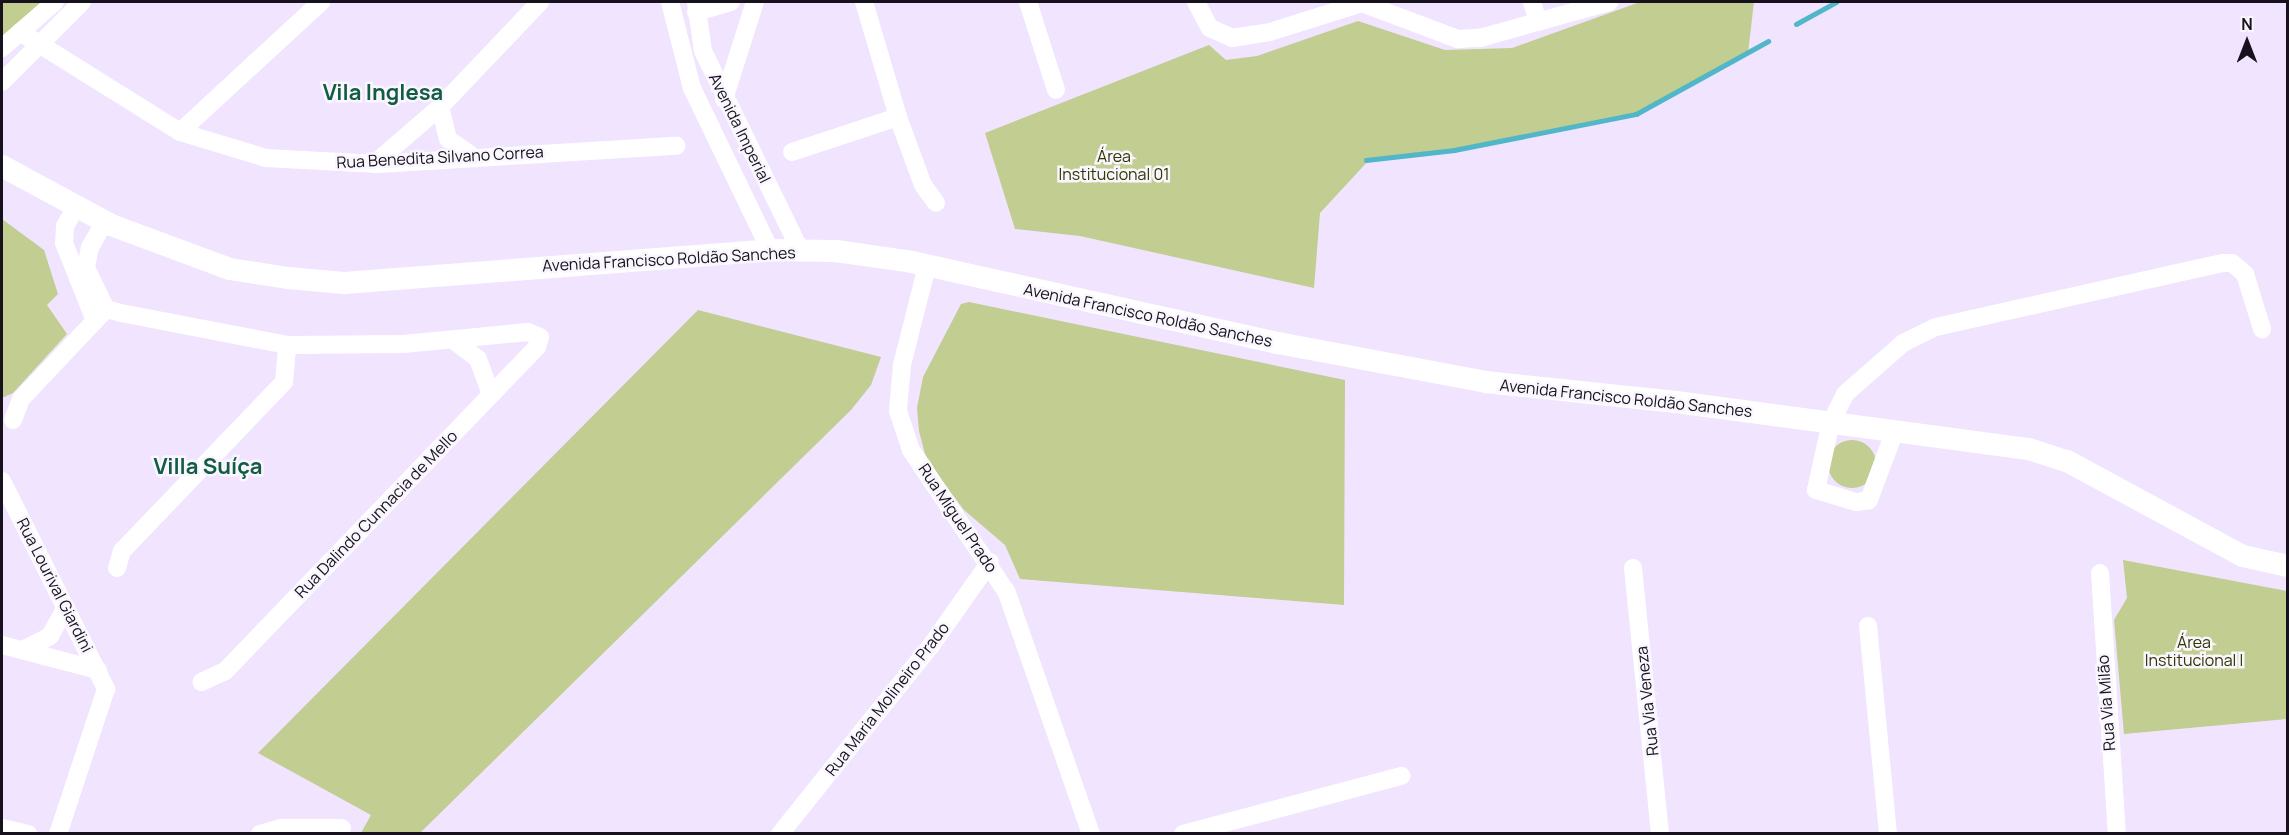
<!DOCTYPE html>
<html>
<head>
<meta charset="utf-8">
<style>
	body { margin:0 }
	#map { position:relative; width:2289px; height:835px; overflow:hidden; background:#f0e4ff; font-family:Manrope,sans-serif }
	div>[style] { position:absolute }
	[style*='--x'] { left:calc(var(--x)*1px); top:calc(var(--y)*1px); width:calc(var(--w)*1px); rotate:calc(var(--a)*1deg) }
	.green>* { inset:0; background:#c1cd91 }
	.round { border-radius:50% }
	.stream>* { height:5px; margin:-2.5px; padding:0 2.5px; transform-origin:2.5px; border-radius:2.5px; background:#51b6c7 }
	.minor>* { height:18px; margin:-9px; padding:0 9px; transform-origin:9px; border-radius:9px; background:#fff }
	.tertiary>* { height:22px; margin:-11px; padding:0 11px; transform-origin:11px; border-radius:11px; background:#fff }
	span { translate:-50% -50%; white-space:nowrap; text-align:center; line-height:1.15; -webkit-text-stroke:5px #f9f6fd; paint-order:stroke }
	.street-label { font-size:16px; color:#16111c }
	.park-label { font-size:16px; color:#2f3600 }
	.district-label { font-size:22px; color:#125c44; font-weight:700 }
	.frame { position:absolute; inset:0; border:3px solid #16111c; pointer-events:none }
	.north { position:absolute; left:2217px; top:12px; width:60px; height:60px; -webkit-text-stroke:4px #f9f6fd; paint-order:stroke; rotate:0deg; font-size:16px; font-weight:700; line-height:24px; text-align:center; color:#16111c }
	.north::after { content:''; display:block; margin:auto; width:21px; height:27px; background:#16111c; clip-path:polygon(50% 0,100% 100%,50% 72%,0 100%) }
</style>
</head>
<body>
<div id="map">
	<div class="green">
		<i style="clip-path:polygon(2px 2px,43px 2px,2px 39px)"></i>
		<i style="clip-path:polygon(1640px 2px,1754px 2px,1748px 53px,1636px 114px,1454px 150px,1369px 160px,1320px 213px,1314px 288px,1080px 236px,1015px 229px,985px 133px,1209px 45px,1226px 60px,1257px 56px,1358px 21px,1445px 50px,1512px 48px)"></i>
		<i style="clip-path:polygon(2px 219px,44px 250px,58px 294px,47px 305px,67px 334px,13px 393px,2px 398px)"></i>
		<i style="clip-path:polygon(969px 302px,1345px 380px,1344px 605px,1020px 579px,1005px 545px,964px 510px,939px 477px,925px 454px,919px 431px,917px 408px,923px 377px,961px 304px)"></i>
		<i style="clip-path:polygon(698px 310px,881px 357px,871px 385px,851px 410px,420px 833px,361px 833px,371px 815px,258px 753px)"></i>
		<i class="round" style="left:1828px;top:440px;width:48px;height:48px"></i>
		<i style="clip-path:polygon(2123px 560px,2287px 591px,2287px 719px,2124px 734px,2114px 620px,2127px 598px)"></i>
	</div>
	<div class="stream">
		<i style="--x:1796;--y:24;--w:46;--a:-28.8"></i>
		<i style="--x:1366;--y:160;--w:89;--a:-6.5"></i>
		<i style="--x:1454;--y:150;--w:186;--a:-11.2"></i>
		<i style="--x:1636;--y:114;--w:151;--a:-28.9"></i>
	</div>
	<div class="minor">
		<i style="--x:670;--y:2;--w:89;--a:75.7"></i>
		<i style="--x:692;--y:88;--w:180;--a:64.3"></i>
		<i style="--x:696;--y:2;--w:49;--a:81.9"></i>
		<i style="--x:703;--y:51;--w:221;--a:64"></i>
		<i style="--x:864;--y:2;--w:120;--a:73.5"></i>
		<i style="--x:898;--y:117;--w:72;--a:69.8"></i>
		<i style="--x:923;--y:185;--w:22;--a:54"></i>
		<i style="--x:1028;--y:2;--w:92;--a:72.3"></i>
		<i style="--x:1196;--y:2;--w:30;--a:62"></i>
		<i style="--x:1210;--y:28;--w:24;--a:24"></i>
		<i style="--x:1232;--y:38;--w:38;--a:-9"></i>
		<i style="--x:1270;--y:32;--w:96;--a:-17.5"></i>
		<i style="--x:1362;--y:3;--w:103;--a:20.6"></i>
		<i style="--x:1458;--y:39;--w:22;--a:-3"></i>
		<i style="--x:1480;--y:38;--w:134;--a:-15.6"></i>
		<i style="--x:1532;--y:2;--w:21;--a:73"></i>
		<i style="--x:696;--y:12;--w:36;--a:-16"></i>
		<i style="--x:20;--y:32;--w:189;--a:32"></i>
		<i style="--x:180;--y:132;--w:90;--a:16.8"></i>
		<i style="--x:266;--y:158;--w:112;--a:3.1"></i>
		<i style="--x:378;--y:164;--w:299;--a:-3.5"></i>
		<i style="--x:2;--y:48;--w:70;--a:-41"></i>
		<i style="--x:2;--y:82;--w:113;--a:-45"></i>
		<i style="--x:724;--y:99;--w:102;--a:-72.3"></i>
		<i style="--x:440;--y:107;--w:33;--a:76"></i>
		<i style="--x:448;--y:139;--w:28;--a:35"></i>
		<i style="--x:180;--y:132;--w:192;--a:-42.7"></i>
		<i style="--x:792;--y:152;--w:112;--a:-18.3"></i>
		<i style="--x:374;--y:164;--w:87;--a:-40.8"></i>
		<i style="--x:440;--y:107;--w:145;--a:-46.4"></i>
		<i style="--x:77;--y:206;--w:23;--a:121"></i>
		<i style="--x:65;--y:226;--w:17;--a:93"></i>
		<i style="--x:64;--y:243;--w:84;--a:68.3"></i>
		<i style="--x:104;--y:223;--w:28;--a:120"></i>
		<i style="--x:90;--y:247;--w:21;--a:101"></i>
		<i style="--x:86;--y:268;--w:46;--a:64"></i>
		<i style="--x:106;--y:309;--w:16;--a:15"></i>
		<i style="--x:121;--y:313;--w:169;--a:10.9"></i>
		<i style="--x:287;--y:345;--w:116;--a:-0.5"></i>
		<i style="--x:403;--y:344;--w:126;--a:-5.5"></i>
		<i style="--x:528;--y:332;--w:13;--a:23"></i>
		<i style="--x:540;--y:337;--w:10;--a:107"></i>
		<i style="--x:537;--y:347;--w:450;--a:133.9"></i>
		<i style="--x:225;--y:671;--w:26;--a:155"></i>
		<i style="--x:927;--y:266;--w:102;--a:104.2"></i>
		<i style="--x:902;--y:365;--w:46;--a:95"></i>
		<i style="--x:898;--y:411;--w:41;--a:71.6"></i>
		<i style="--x:911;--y:450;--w:172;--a:56.1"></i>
		<i style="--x:1007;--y:593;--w:255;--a:70.8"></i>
		<i style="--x:453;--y:340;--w:31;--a:37"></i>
		<i style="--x:478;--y:359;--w:37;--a:70"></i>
		<i style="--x:13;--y:420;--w:22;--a:-69"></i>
		<i style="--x:21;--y:399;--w:124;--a:-46.6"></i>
		<i style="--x:1894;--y:433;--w:72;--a:110.5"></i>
		<i style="--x:1869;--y:500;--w:13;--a:171"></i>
		<i style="--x:1856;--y:502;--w:42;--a:-163.3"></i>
		<i style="--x:1816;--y:490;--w:70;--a:-77.6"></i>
		<i style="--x:1831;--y:422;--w:31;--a:-63"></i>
		<i style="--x:1845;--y:394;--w:77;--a:-41.3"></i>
		<i style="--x:1903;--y:343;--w:37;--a:-26"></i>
		<i style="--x:1936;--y:327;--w:294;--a:-12.6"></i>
		<i style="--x:2223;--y:263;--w:9;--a:0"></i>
		<i style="--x:2232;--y:263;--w:17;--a:40"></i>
		<i style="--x:2245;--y:274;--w:58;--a:72.8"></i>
		<i style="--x:2;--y:481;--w:233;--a:63.4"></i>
		<i style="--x:106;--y:689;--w:153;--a:108.3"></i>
		<i style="--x:117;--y:568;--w:18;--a:-74"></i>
		<i style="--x:122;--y:551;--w:234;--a:-46.2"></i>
		<i style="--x:284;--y:382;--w:37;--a:-85"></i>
		<i style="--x:1633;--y:568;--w:267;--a:84.2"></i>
		<i style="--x:2100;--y:573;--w:262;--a:86.3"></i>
		<i style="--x:1868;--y:626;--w:209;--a:84.5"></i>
		<i style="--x:2;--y:645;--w:99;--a:14.6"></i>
		<i style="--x:23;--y:650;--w:30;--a:-27"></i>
		<i style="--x:50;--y:636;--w:33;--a:-61"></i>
		<i style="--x:2;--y:828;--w:27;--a:13"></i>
		<i style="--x:260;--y:834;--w:22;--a:-16"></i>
		<i style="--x:281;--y:828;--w:61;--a:0"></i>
		<i style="--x:780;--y:834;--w:240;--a:-51.3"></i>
		<i style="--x:930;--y:647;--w:104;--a:-54.8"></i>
		<i style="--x:1183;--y:834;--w:226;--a:-14.9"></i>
	</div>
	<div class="tertiary">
		<i style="--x:2;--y:166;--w:124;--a:28.4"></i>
		<i style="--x:111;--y:225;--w:127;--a:20.3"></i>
		<i style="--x:230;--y:269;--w:59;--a:8.8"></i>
		<i style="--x:288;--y:278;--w:56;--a:5.1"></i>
		<i style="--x:344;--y:283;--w:427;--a:-4.4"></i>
		<i style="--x:770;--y:250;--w:66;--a:0.9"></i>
		<i style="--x:836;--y:251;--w:77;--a:8.2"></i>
		<i style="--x:912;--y:262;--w:375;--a:12.5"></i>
		<i style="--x:1278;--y:343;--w:212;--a:10.6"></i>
		<i style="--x:1486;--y:382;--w:191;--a:6"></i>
		<i style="--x:1676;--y:402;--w:356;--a:7.6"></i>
		<i style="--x:2029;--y:449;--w:40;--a:18"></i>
		<i style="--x:2067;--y:461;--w:200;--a:28.4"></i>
		<i style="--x:2243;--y:556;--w:46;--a:12.5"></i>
	</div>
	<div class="street-label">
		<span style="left:740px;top:128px;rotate:64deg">Avenida Imperial</span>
		<span style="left:440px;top:157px;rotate:-3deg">Rua Benedita Silvano Correa</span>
		<span style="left:669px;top:259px;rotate:-3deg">Avenida Francisco Roldão Sanches</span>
		<span style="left:1148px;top:315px;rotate:12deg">Avenida Francisco Roldão Sanches</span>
		<span style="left:1626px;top:398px;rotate:6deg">Avenida Francisco Roldão Sanches</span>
		<span style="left:376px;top:514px;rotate:-46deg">Rua Dalindo Cunnacia de Mello</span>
		<span style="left:958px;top:518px;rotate:56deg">Rua Miguel Prado</span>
		<span style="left:55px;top:585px;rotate:63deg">Rua Lourival Giardini</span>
		<span style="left:887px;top:699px;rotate:-52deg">Rua Maria Molineiro Prado</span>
		<span style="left:1647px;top:701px;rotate:-96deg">Rua Via Veneza</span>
		<span style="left:2106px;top:703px;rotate:-94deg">Rua Via Milão</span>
	</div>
	<div class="park-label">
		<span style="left:1114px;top:165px">Área<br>Institucional 01</span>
		<span style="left:2194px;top:651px">Área<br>Institucional I</span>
	</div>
	<div class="district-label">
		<span style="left:383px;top:93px">Vila Inglesa</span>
		<span style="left:208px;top:467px">Villa Suíça</span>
	</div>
	<div class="frame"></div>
	<div class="north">N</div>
</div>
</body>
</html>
